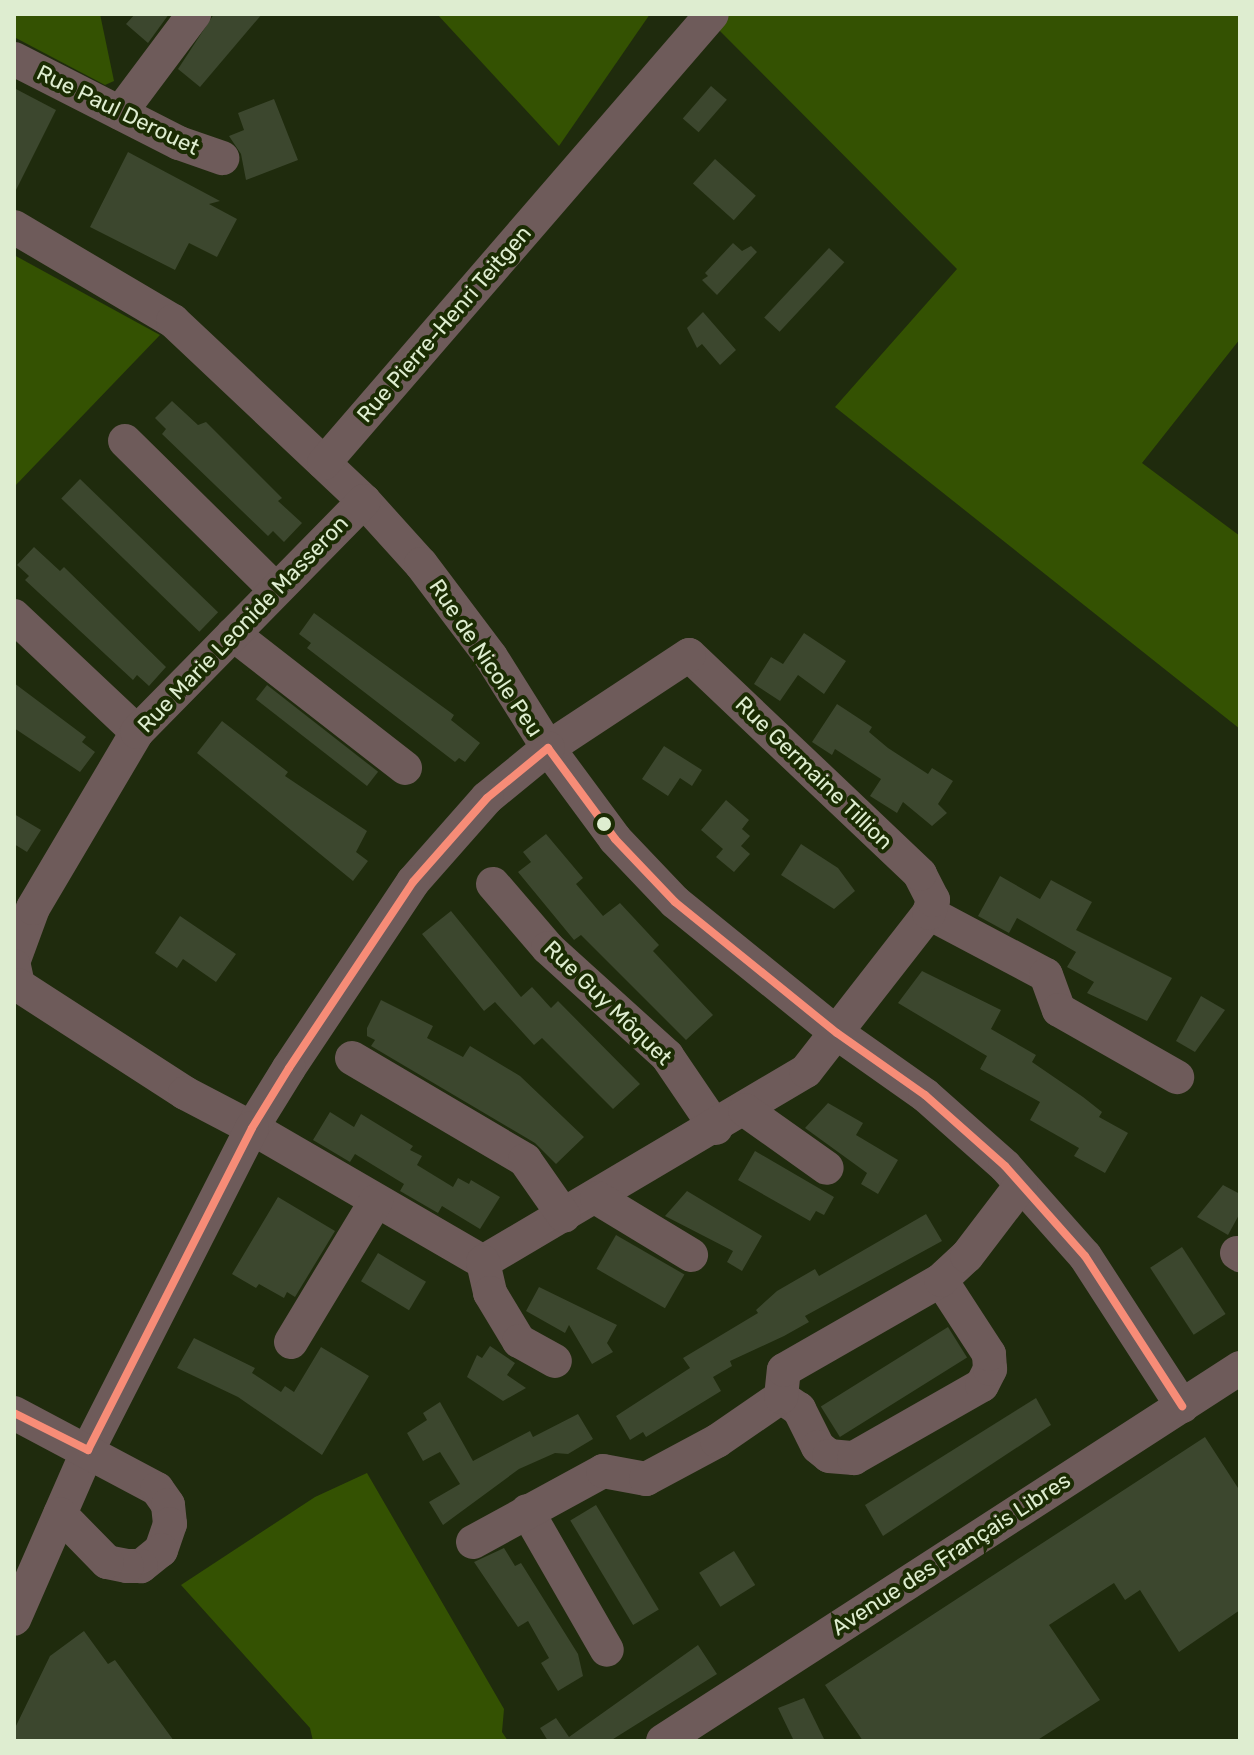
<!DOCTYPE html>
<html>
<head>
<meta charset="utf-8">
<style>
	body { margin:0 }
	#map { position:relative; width:1254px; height:1755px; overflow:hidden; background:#1f2b0d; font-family:Rubik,sans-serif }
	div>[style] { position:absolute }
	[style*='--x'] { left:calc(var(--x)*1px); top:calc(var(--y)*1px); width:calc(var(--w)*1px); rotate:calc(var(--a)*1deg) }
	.green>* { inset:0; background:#345202 }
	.building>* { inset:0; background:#3c472e; transform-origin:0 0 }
	.minor>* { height:34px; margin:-17px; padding:0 17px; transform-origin:17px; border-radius:17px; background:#6e5b5a }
	.bus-1>* { height:8px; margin:-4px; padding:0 4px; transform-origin:4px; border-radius:4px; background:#f78c77 }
	.dots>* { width:22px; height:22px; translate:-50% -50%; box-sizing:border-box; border:4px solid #1b2c03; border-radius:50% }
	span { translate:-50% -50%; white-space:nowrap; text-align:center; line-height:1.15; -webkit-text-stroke:8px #1b2c03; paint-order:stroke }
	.street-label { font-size:22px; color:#deedd0 }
	.frame { position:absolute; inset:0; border:16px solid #deedd0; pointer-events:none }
</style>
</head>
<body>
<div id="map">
	<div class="green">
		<i style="clip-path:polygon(14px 14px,100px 14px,114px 81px,105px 85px,14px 37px)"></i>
		<i style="clip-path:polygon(437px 14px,650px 14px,559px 146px)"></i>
		<i style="clip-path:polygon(703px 14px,1240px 14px,1240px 339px,1142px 463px,1240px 536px,1240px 729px,835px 407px,957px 269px)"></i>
		<i style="clip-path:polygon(14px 255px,160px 335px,14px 487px)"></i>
		<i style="clip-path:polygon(367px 1473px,504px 1709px,502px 1732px,508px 1741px,313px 1741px,310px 1728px,181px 1585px,315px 1497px)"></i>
	</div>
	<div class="building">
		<i style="clip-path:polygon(135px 14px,169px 14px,148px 43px,126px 24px)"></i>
		<i style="clip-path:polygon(214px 14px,262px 14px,200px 87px,178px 69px)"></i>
		<i style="left:711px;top:86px;width:21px;height:43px;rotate:41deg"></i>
		<i style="clip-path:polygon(14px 88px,56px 110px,14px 194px)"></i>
		<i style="clip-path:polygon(274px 99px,298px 160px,246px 180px,241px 154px,229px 136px,244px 130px,238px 113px)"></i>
		<i style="clip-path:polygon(128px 152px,220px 201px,209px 204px,237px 219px,217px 257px,189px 243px,175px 270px,90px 227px)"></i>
		<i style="left:715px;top:159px;width:55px;height:33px;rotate:42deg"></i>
		<i style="clip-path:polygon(733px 243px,742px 251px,751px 246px,757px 252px,717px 295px,702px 280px,708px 276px,705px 273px)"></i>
		<i style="left:829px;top:248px;width:21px;height:95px;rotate:43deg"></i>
		<i style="clip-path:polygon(703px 312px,736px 350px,720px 365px,702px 344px,697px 348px,687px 328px)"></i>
		<i style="clip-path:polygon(172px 401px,198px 425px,206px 422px,282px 498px,278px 501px,302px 523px,284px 542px,273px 531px,268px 536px,162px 434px,166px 429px,155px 418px)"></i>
		<i style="left:80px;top:479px;width:192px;height:27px;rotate:44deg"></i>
		<i style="clip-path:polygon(34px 547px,60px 571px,64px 567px,166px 667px,149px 686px,137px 675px,133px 680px,25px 580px,29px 576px,17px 565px)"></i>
		<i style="clip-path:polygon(314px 613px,454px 715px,451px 720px,480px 743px,465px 762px,459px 758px,455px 762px,307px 648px,311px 643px,299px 634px)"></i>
		<i style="clip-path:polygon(804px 633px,846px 661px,824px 694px,798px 675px,780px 701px,754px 684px,771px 657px,783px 664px)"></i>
		<i style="clip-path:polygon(14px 683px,86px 737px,82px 742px,95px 752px,80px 772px,14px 728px)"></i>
		<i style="left:267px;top:685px;width:141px;height:18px;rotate:38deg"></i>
		<i style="clip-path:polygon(837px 704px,872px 727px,869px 732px,888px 748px,928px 774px,932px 768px,953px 781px,938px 804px,947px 813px,932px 826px,903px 802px,897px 813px,870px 796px,881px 779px,835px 749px,832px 755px,812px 742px)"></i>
		<i style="clip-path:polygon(222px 721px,288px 772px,285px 776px,367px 831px,356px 852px,368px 861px,353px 881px,197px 753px)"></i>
		<i style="clip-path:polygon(664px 746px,702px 770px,692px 786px,680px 778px,668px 796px,642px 779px)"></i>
		<i style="clip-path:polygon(726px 800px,749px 820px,742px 829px,750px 836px,741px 846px,750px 854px,734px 872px,716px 857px,723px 849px,701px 830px)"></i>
		<i style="clip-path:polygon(14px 814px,41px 830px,27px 852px,14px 844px)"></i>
		<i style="clip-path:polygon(546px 834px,583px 878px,576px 884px,603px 916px,620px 903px,659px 945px,653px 951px,713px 1015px,686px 1040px,581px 935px,574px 940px,518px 872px,531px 862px,523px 852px)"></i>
		<i style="clip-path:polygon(801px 844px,838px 868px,855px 891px,834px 909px,781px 875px)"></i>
		<i style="clip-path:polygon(1000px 876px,1040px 899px,1051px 880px,1092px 902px,1076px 930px,1172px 978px,1147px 1021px,1087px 993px,1094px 982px,1067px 967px,1076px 952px,1017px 918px,1009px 933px,978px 916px)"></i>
		<i style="clip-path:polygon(451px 911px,521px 997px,532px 987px,551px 1008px,558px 1001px,640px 1084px,613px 1109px,542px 1038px,534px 1045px,495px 1002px,484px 1011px,422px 934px)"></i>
		<i style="clip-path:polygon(180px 916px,236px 954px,216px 982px,183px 959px,177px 968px,155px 953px)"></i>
		<i style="clip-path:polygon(922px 971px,1001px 1010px,991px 1029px,1036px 1055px,1032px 1062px,1083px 1097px,1102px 1112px,1099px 1117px,1128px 1133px,1105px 1173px,1074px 1156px,1079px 1148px,1030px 1120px,1040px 1102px,980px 1069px,987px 1056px,898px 1003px)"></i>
		<i style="clip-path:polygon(1201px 996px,1225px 1010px,1195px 1052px,1176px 1041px)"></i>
		<i style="clip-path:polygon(381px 1000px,433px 1026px,427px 1038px,463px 1057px,470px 1046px,520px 1076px,584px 1137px,556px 1164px,535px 1143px,371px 1046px,375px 1040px,367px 1036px,367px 1028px)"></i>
		<i style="clip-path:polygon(828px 1103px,863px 1123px,856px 1135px,898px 1160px,878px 1194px,861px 1184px,867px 1173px,805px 1128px)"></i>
		<i style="clip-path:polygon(330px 1112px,354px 1127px,361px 1114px,413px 1146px,410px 1150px,422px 1156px,417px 1165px,453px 1187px,458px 1178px,469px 1184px,471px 1180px,500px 1197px,480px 1229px,442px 1206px,438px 1213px,400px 1191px,404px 1184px,355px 1154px,350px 1162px,313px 1140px)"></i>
		<i style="clip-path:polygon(755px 1151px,834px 1197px,824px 1215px,816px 1211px,810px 1221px,738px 1180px)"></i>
		<i style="clip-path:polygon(1223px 1185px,1240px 1194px,1240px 1213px,1228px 1235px,1197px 1217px)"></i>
		<i style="clip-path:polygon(687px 1191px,762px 1236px,742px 1271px,727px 1262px,733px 1251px,665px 1216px)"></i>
		<i style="clip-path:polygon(278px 1197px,335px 1231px,295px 1297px,287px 1292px,284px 1298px,259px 1284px,256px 1288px,232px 1274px)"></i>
		<i style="clip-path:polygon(926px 1214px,942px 1241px,805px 1316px,809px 1322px,784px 1336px,730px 1361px,732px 1366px,713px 1377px,721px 1391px,646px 1437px,643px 1432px,630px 1440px,616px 1416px,690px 1368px,683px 1358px,758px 1313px,756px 1310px,777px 1291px,815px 1269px,819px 1276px)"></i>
		<i style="left:616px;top:1235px;width:79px;height:39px;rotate:30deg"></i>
		<i style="left:1182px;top:1247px;width:80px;height:38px;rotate:57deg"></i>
		<i style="left:378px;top:1253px;width:56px;height:33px;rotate:31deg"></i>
		<i style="clip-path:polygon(539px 1287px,617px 1325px,607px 1343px,613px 1352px,592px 1364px,569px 1325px,565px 1333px,526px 1311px)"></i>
		<i style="left:948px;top:1327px;width:36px;height:150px;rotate:58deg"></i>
		<i style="clip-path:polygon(194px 1338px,255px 1368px,252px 1373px,281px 1392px,285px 1386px,294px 1392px,321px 1347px,369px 1376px,322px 1455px,238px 1397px,177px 1368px)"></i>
		<i style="clip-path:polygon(490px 1346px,515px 1363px,507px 1375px,526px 1388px,503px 1401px,467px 1377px,477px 1355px,482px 1358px)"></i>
		<i style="clip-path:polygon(1036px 1398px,1051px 1425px,883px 1536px,865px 1505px)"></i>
		<i style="clip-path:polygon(440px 1402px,473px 1461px,530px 1431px,533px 1437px,578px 1414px,593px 1439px,568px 1454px,555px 1453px,519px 1469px,443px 1525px,429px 1502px,460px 1484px,440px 1452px,423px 1461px,407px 1433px,427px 1420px,423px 1413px)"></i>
		<i style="clip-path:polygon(1205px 1437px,1240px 1491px,1240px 1610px,1179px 1652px,1140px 1590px,1125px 1600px,1114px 1583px,1049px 1625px,1100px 1700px,1036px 1741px,863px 1741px,825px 1685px)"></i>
		<i style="left:596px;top:1505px;width:122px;height:30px;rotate:59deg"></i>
		<i style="clip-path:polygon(504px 1548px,515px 1566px,521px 1563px,578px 1654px,583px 1676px,558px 1691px,541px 1663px,549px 1658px,528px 1621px,518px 1627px,474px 1562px)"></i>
		<i style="left:734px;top:1551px;width:40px;height:41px;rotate:58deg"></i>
		<i style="clip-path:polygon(84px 1631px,108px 1664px,115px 1660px,174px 1741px,14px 1741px,14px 1730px,50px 1656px)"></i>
		<i style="clip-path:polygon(698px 1645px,717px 1674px,610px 1741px,548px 1741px,540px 1728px,556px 1718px,569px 1737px)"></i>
		<i style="clip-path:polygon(804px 1698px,825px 1741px,794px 1741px,778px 1708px)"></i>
	</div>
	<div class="minor">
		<i style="--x:14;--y:59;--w:185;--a:27"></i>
		<i style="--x:179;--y:143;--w:46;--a:19.2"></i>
		<i style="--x:120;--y:113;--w:124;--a:-53.2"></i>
		<i style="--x:14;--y:227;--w:185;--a:30.6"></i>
		<i style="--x:173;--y:321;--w:262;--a:43.3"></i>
		<i style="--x:364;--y:501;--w:85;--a:47.9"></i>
		<i style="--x:421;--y:564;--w:116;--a:53"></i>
		<i style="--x:491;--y:657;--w:107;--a:57.9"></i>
		<i style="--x:548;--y:748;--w:113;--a:53.6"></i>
		<i style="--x:615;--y:839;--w:87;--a:46.4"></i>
		<i style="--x:675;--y:902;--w:208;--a:39"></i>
		<i style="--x:837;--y:1033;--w:108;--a:35.2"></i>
		<i style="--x:925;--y:1095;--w:107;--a:41.6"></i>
		<i style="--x:1005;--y:1166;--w:120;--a:48.4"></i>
		<i style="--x:1085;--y:1256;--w:179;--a:57.1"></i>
		<i style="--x:125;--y:441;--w:209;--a:44.6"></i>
		<i style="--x:324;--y:463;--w:593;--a:-49.17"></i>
		<i style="--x:14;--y:616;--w:169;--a:43.3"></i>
		<i style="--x:233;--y:634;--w:218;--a:37.9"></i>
		<i style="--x:493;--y:884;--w:84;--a:49.3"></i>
		<i style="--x:548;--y:948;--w:161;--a:42.2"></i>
		<i style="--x:667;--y:1056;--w:87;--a:55.8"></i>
		<i style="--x:929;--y:913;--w:132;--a:27.9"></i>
		<i style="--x:1046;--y:975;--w:37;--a:70"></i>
		<i style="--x:1059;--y:1010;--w:136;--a:29.6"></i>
		<i style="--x:14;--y:960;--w:55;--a:-69.9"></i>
		<i style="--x:33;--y:908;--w:204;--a:-59.4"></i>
		<i style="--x:137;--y:732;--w:324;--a:-45.5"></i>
		<i style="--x:14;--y:966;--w:19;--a:78"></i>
		<i style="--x:18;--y:985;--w:199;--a:32.9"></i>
		<i style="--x:185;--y:1093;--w:76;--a:27.6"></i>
		<i style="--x:252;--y:1128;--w:267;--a:30.1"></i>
		<i style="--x:483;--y:1262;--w:375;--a:-30.6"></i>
		<i style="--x:806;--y:1071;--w:200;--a:-52.1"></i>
		<i style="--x:929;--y:913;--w:14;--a:-73"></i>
		<i style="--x:933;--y:900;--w:29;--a:-117"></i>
		<i style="--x:920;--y:874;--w:318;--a:-136.5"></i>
		<i style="--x:689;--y:655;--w:169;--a:146.6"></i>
		<i style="--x:548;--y:748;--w:79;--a:140.7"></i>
		<i style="--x:487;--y:798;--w:112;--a:131.4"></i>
		<i style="--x:413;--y:882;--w:224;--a:123.7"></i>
		<i style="--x:289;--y:1068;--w:70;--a:121.7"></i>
		<i style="--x:252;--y:1128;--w:361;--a:117"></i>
		<i style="--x:88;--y:1450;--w:184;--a:113.6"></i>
		<i style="--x:352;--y:1058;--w:201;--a:30.5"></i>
		<i style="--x:525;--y:1160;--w:68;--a:55.1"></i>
		<i style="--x:745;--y:1110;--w:100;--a:35.3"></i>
		<i style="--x:597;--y:1198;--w:110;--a:31.2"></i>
		<i style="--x:1237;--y:1253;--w:4;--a:34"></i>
		<i style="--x:483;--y:1262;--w:32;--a:77"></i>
		<i style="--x:490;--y:1293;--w:56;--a:58.9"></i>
		<i style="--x:519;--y:1341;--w:41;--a:29.1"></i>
		<i style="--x:291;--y:1342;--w:165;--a:-58.9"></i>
		<i style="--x:781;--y:1397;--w:22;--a:34"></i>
		<i style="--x:799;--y:1409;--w:42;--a:63.4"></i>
		<i style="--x:818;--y:1447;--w:14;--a:39"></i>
		<i style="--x:829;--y:1456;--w:25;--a:5"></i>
		<i style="--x:854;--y:1458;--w:147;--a:-29.7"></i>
		<i style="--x:982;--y:1385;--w:18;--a:-63"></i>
		<i style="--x:990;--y:1369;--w:15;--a:-94"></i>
		<i style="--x:989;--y:1354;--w:88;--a:-123"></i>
		<i style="--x:14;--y:1413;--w:162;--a:28"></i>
		<i style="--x:157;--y:1489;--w:19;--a:55"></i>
		<i style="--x:168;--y:1505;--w:19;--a:84"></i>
		<i style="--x:170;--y:1524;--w:28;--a:109"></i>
		<i style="--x:161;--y:1550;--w:26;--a:141"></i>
		<i style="--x:141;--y:1566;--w:14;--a:180"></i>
		<i style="--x:127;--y:1566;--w:20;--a:-169"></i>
		<i style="--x:107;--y:1562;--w:67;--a:-134.4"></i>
		<i style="--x:527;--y:1511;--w:160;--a:60.1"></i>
		<i style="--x:473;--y:1542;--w:148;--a:-28.6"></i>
		<i style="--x:603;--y:1471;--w:44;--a:10.5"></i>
		<i style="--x:646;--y:1479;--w:81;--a:-28.2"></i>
		<i style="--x:717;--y:1441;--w:78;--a:-34.5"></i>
		<i style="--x:781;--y:1397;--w:27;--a:-84"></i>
		<i style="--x:784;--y:1370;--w:181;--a:-29.8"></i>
		<i style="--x:941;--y:1280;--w:35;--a:-43"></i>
		<i style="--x:967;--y:1256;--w:89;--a:-52.7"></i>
		<i style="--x:663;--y:1741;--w:687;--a:-32.88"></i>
	</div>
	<div class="bus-1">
		<i style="--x:548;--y:748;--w:113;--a:53.6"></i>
		<i style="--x:615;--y:839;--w:87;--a:46.4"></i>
		<i style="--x:675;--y:902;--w:208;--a:39"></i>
		<i style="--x:837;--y:1033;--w:108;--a:35.2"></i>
		<i style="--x:925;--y:1095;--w:107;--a:41.6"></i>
		<i style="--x:1005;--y:1166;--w:120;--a:48.4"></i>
		<i style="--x:1085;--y:1256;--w:179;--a:57.1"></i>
		<i style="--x:14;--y:1413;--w:83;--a:26.6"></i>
		<i style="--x:88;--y:1450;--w:361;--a:-63"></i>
		<i style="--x:252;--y:1128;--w:70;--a:-58.3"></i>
		<i style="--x:289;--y:1068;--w:224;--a:-56.3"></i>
		<i style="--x:413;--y:882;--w:112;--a:-48.6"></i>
		<i style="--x:487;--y:798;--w:79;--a:-39.3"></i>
	</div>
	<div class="dots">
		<i style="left:604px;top:824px;background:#deedd0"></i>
	</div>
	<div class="street-label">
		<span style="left:118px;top:110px;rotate:26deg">Rue Paul Derouet</span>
		<span style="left:444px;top:324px;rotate:-49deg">Rue Pierre-Henri Teitgen</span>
		<span style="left:243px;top:624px;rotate:-46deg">Rue Marie Leonide Masseron</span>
		<span style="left:486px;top:658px;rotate:56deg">Rue de Nicole Peu</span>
		<span style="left:814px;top:773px;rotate:44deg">Rue Germaine Tillion</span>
		<span style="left:608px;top:1003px;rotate:44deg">Rue Guy Môquet</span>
		<span style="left:951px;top:1554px;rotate:-33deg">Avenue des Français Libres</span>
	</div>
	<div class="frame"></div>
</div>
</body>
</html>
